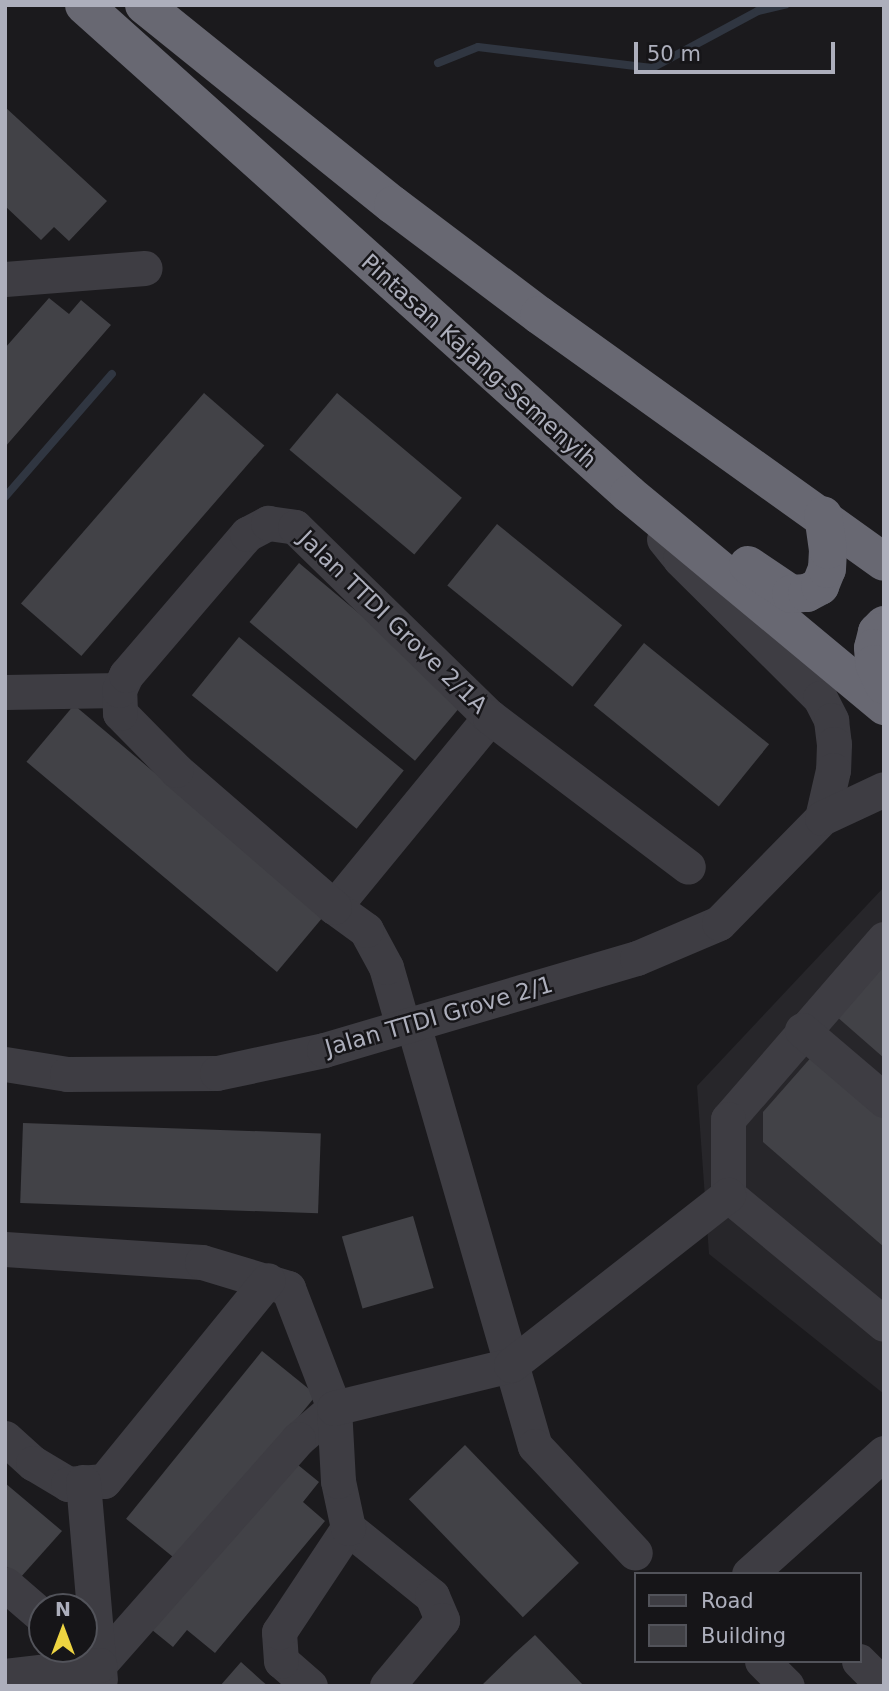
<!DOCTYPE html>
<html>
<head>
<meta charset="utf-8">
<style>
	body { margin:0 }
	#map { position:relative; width:889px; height:1691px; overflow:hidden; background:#1b1a1d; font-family:"DejaVu Sans",sans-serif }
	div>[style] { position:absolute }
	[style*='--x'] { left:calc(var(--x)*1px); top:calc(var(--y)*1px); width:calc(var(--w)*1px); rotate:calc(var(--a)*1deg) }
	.built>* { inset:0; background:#27262a }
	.stream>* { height:8px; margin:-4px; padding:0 4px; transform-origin:4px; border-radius:4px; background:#303641 }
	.building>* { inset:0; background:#424247; transform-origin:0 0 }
	.minor>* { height:35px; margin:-17.5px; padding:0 17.5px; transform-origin:17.5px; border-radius:17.5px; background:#3e3d43 }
	.highway>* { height:38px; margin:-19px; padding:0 19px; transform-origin:19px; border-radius:19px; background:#686872 }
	span { translate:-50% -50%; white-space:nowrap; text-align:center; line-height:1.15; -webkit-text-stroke:5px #161518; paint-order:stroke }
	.street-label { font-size:23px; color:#adafbc }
	.frame { position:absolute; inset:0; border:7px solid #adafbc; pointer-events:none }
	.legend { position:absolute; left:634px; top:1572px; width:228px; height:91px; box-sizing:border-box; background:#161518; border:2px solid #52535a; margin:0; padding:9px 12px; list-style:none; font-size:21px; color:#adafbc }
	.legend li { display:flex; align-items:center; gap:14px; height:35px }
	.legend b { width:35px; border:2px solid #52535a }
	.north { position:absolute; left:28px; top:1593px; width:70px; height:70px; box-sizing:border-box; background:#161518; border:2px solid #52535a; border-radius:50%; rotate:0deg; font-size:19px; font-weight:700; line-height:28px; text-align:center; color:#adafbc }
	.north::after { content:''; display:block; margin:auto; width:24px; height:32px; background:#eed441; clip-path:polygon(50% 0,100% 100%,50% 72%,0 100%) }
	.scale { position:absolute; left:634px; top:42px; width:201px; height:32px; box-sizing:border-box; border:4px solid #adafbc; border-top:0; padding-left:9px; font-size:21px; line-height:24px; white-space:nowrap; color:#adafbc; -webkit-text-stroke:5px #161518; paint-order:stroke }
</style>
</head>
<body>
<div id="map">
	<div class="built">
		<i style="clip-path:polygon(884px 887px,884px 1394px,709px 1254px,697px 1086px)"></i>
	</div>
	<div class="stream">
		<i style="--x:438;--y:63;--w:43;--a:-21.8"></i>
		<i style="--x:478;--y:47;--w:175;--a:6.9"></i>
		<i style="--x:652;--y:68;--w:120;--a:-28.3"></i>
		<i style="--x:758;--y:11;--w:28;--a:-13"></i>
		<i style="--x:5;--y:497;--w:163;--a:-49"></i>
	</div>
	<div class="building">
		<i style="clip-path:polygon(5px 107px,107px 201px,69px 241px,54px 227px,41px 240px,5px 206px)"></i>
		<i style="clip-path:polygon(49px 298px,69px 314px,81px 300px,111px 325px,5px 447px,5px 348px)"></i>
		<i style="left:204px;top:393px;width:80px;height:279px;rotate:41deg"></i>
		<i style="left:337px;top:393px;width:163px;height:74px;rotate:40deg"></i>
		<i style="left:497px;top:524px;width:161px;height:79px;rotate:39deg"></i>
		<i style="left:299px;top:563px;width:216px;height:77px;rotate:40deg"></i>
		<i style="left:239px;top:637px;width:212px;height:75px;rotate:39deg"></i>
		<i style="left:644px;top:643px;width:161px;height:80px;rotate:39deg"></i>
		<i style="left:74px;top:705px;width:327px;height:74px;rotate:40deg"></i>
		<i style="clip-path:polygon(884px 963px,884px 1058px,836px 1016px)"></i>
		<i style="clip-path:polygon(814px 1054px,884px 1114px,884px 1247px,763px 1142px,763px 1112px)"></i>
		<i style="left:23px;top:1123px;width:298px;height:80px;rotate:2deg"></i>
		<i style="left:413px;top:1216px;width:75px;height:74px;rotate:74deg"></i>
		<i style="left:262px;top:1351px;width:70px;height:216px;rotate:39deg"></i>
		<i style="left:465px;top:1445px;width:164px;height:78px;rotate:46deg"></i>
		<i style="clip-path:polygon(287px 1456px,319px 1482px,303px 1502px,325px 1521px,215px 1653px,187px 1630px,173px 1647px,146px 1625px)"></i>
		<i style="clip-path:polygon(5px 1483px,62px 1531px,20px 1578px,5px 1565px)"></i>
		<i style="clip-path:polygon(535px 1635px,584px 1686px,481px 1686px,515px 1653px)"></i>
		<i style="clip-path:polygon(241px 1662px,262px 1681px,268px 1686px,220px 1686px)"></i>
	</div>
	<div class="minor">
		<i style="--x:5;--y:279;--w:140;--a:-4.5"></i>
		<i style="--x:664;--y:539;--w:26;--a:51"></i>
		<i style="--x:680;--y:559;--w:197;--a:44.8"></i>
		<i style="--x:820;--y:698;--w:25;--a:63"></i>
		<i style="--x:831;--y:720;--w:24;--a:83"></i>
		<i style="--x:834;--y:744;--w:26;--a:92"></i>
		<i style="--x:833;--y:770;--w:49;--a:102.9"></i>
		<i style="--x:5;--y:692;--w:114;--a:-1"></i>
		<i style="--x:334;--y:907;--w:246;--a:-50.6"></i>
		<i style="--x:884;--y:939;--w:238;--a:130.9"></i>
		<i style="--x:728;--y:1119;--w:76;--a:90"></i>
		<i style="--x:728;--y:1195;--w:202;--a:39.6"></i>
		<i style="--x:413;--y:1024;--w:439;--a:73.9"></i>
		<i style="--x:535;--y:1446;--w:146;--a:46.9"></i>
		<i style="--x:403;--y:1026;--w:61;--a:-106.1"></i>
		<i style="--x:386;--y:967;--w:42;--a:-118.4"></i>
		<i style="--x:366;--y:930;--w:39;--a:-144"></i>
		<i style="--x:334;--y:907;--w:209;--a:-139.1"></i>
		<i style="--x:176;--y:770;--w:80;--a:-134.5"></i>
		<i style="--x:120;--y:713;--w:23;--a:-92"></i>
		<i style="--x:119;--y:690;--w:17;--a:-65"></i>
		<i style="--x:126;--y:675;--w:186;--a:-49.4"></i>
		<i style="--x:247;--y:534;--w:24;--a:-28"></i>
		<i style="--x:268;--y:523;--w:27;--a:8"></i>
		<i style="--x:295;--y:527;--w:272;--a:44.3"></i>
		<i style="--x:490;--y:717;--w:248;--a:37.1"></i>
		<i style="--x:802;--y:1030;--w:108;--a:40.5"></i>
		<i style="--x:5;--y:1064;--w:63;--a:9.2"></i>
		<i style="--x:67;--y:1074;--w:150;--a:-0.4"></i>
		<i style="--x:217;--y:1073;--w:109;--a:-12.1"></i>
		<i style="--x:324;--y:1050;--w:326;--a:-16.4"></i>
		<i style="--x:637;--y:958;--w:89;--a:-23.1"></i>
		<i style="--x:719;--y:923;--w:147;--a:-45.6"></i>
		<i style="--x:822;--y:818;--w:68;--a:-25.1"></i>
		<i style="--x:5;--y:1249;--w:197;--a:3.8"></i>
		<i style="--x:202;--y:1262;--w:90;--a:16.8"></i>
		<i style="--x:288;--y:1288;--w:129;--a:69"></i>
		<i style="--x:334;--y:1408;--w:48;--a:139.3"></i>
		<i style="--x:298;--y:1439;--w:301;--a:131.4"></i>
		<i style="--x:99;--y:1665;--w:25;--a:124"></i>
		<i style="--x:5;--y:1438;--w:38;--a:42"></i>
		<i style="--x:33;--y:1463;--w:41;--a:31"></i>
		<i style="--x:68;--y:1484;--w:36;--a:-5"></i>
		<i style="--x:104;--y:1481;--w:259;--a:-50.8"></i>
		<i style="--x:83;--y:1482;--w:198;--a:85.1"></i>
		<i style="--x:348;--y:1528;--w:108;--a:39"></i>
		<i style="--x:432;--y:1596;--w:26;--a:67"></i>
		<i style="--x:442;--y:1620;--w:86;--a:129.8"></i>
		<i style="--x:749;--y:1574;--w:181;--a:-41.9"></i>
		<i style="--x:5;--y:1584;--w:49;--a:40.9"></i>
		<i style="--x:762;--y:1661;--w:35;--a:45"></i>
		<i style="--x:859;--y:1661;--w:35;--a:45"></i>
		<i style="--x:5;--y:1676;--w:95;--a:-6.7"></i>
		<i style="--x:310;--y:1686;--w:38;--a:-139"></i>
		<i style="--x:281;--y:1661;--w:29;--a:-94"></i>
		<i style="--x:279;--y:1632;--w:125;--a:-56.4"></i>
		<i style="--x:348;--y:1528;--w:48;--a:-102"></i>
		<i style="--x:338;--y:1481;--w:73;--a:-93.1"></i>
		<i style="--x:334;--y:1408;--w:182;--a:-13.7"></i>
		<i style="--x:511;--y:1365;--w:276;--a:-38.1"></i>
	</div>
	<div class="highway">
		<i style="--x:84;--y:5;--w:732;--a:41.9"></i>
		<i style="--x:629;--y:494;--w:332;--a:39.7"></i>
		<i style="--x:144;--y:5;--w:319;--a:38.8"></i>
		<i style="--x:393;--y:205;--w:183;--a:37"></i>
		<i style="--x:539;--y:315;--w:424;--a:35.6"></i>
		<i style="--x:748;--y:565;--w:52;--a:34"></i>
		<i style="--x:791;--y:594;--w:16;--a:-4"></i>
		<i style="--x:807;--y:593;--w:15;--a:-28"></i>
		<i style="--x:820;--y:586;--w:18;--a:-68"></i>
		<i style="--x:827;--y:569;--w:19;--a:-87"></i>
		<i style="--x:828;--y:550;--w:35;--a:-98"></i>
		<i style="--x:884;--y:625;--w:10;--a:135"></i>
		<i style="--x:877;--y:632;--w:16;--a:104"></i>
		<i style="--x:873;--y:648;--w:16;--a:86"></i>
		<i style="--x:874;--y:664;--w:23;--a:65"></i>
	</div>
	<div class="street-label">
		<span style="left:479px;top:361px;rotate:42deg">Pintasan Kajang-Semenyih</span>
		<span style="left:393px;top:622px;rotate:44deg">Jalan TTDI Grove 2/1A</span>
		<span style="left:439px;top:1016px;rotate:-16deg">Jalan TTDI Grove 2/1</span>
	</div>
	<div class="frame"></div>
	<ul class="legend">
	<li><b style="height:9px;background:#3e3d43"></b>Road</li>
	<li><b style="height:19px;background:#424247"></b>Building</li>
	</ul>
	<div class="north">N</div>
	<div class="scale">50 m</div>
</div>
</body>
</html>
